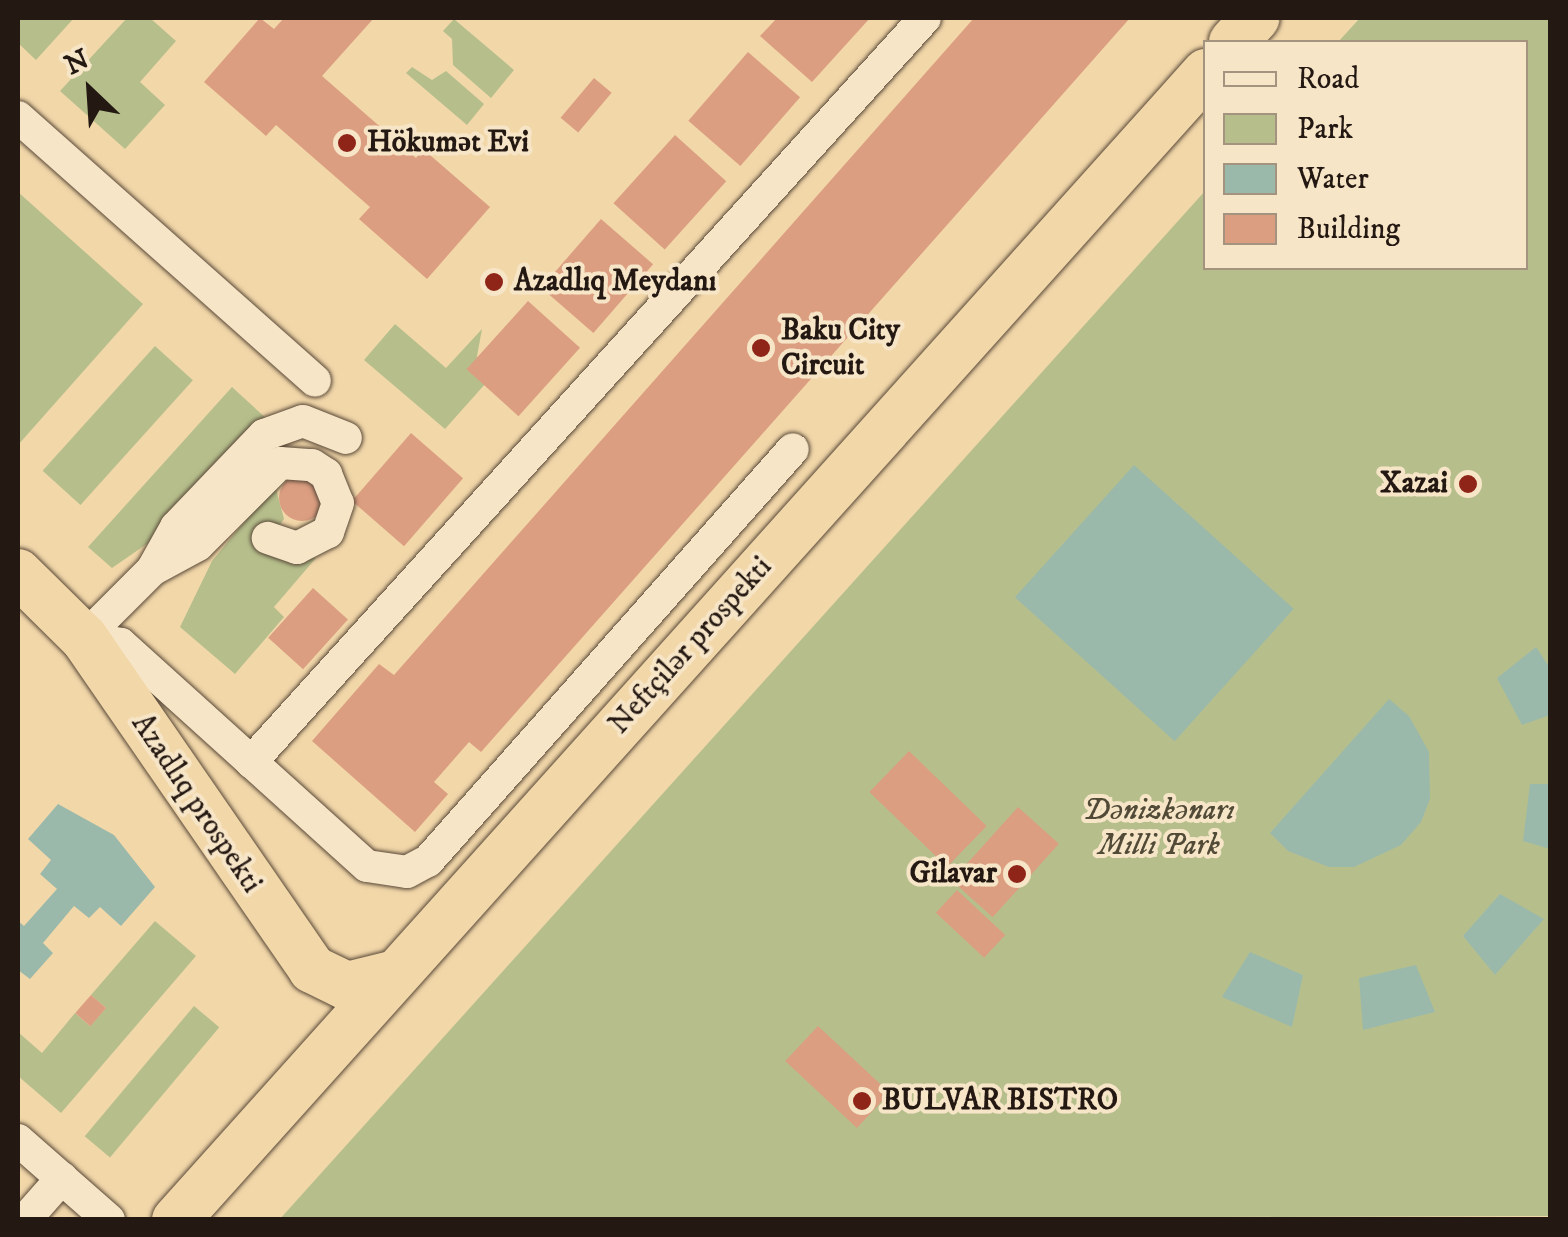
<!DOCTYPE html>
<html>
<head>
<meta charset="utf-8">
<style>
	body { margin:0 }
	#map { position:relative; width:1568px; height:1237px; overflow:hidden; background:#f2d7a9; font-family:"IM FELL DW Pica",serif }
	div>[style] { position:absolute }
	[style*='--x'] { left:calc(var(--x)*1px); top:calc(var(--y)*1px); width:calc(var(--w)*1px); rotate:calc(var(--a)*1deg) }
	.green>* { inset:0; background:#b6bf8c; transform-origin:0 0 }
	.water>* { inset:0; background:#9bb9aa; transform-origin:0 0 }
	.building>* { inset:0; background:#dc9e81; transform-origin:0 0 }
	.round { border-radius:50% }
	.roads { filter:drop-shadow(0 0 2px #584838) drop-shadow(0 0 2px #584838) }
	.minor>* { height:32px; margin:-16px; padding:0 16px; transform-origin:16px; border-radius:16px; background:#f7e5c7 }
	.highway>* { height:48px; margin:-24px; padding:0 24px; transform-origin:24px; border-radius:24px; background:#f2d7a9 }
	.dots>* { width:28px; height:28px; translate:-50% -50%; box-sizing:border-box; border:5px solid #f7e5c7; border-radius:50% }
	span { translate:-50% -50%; white-space:nowrap; text-align:center; line-height:1.15; -webkit-text-stroke:8px #f7e5c7; paint-order:stroke }
	.poi-label { font-size:30px; color:#241812; font-weight:700 }
	.left { translate:0 -50%; text-align:left }
	.right { translate:-100% -50%; text-align:right }
	.street-label { font-size:30px; color:#241812 }
	.park-label { font-size:30px; color:#504a37; font-style:italic }
	.frame { position:absolute; inset:0; border:20px solid #241812; pointer-events:none }
	.legend { position:absolute; left:1203px; top:40px; width:325px; height:230px; box-sizing:border-box; background:#f7e5c7; border:2px solid #a3937f; margin:0; padding:12px 18px; list-style:none; font-size:30px; color:#241812 }
	.legend li { display:flex; align-items:center; gap:20px; height:50px }
	.legend b { width:50px; border:2px solid #a3937f }
	.north { position:absolute; left:40px; top:40px; width:100px; height:100px; -webkit-text-stroke:8px #f7e5c7; paint-order:stroke; rotate:335deg; font-size:28px; font-weight:700; line-height:40px; text-align:center; color:#241812 }
	.north::after { content:''; display:block; margin:auto; width:35px; height:45px; background:#241812; clip-path:polygon(50% 0,100% 100%,50% 72%,0 100%) }
</style>
</head>
<body>
<div id="map">
	<div class="green">
		<i style="clip-path:polygon(18px 18px,74px 18px,36px 60px,18px 43px)"></i>
		<i style="clip-path:polygon(127px 18px,150px 18px,176px 41px,140px 82px,165px 105px,125px 149px,60px 91px)"></i>
		<i style="clip-path:polygon(1360px 18px,1550px 18px,1550px 1216px,279px 1220px,1205px 191px,1206px 268px,1526px 268px,1526px 42px,1338px 42px)"></i>
		<i style="clip-path:polygon(454px 19px,514px 70px,491px 98px,453px 65px,452px 39px,443px 31px)"></i>
		<i style="clip-path:polygon(412px 67px,432px 80px,446px 71px,484px 104px,467px 125px,406px 73px)"></i>
		<i style="clip-path:polygon(18px 192px,143px 304px,18px 445px)"></i>
		<i style="clip-path:polygon(395px 324px,446px 368px,482px 329px,477px 356px,486px 383px,445px 429px,364px 360px)"></i>
		<i style="left:155px;top:346px;width:51px;height:168px;rotate:42deg"></i>
		<i style="clip-path:polygon(232px 387px,269px 421px,211px 467px,151px 541px,112px 568px,88px 547px)"></i>
		<i style="clip-path:polygon(275px 485px,284px 519px,269px 540px,299px 558px,316px 558px,274px 607px,284px 617px,235px 674px,180px 627px,212px 561px)"></i>
		<i style="clip-path:polygon(155px 921px,196px 956px,61px 1113px,18px 1076px,18px 1032px,42px 1053px,75px 1013px,90px 1026px,106px 1008px,91px 995px)"></i>
		<i style="left:194px;top:1006px;width:33px;height:170px;rotate:40deg"></i>
	</div>
	<div class="water">
		<i style="left:1134px;top:465px;width:215px;height:178px;rotate:42deg"></i>
		<i style="clip-path:polygon(1536px 647px,1550px 668px,1550px 715px,1522px 725px,1497px 678px)"></i>
		<i style="clip-path:polygon(1389px 699px,1409px 716px,1429px 752px,1430px 799px,1421px 822px,1401px 845px,1354px 867px,1329px 867px,1288px 851px,1270px 833px)"></i>
		<i style="clip-path:polygon(1530px 784px,1550px 784px,1550px 849px,1523px 841px)"></i>
		<i style="clip-path:polygon(58px 804px,114px 835px,155px 887px,121px 926px,100px 907px,89px 918px,74px 906px,43px 943px,53px 953px,30px 979px,18px 970px,18px 921px,24px 926px,57px 889px,40px 874px,51px 860px,28px 839px)"></i>
		<i style="clip-path:polygon(1500px 894px,1544px 919px,1495px 975px,1463px 936px)"></i>
		<i style="clip-path:polygon(1250px 952px,1303px 975px,1292px 1027px,1222px 997px)"></i>
		<i style="clip-path:polygon(1416px 965px,1435px 1012px,1363px 1030px,1359px 978px)"></i>
	</div>
	<div class="building">
		<i style="clip-path:polygon(260px 18px,274px 29px,284px 18px,374px 18px,322px 76px,416px 158px,423px 149px,490px 207px,427px 279px,359px 219px,370px 207px,276px 125px,266px 136px,204px 82px)"></i>
		<i style="clip-path:polygon(777px 18px,870px 18px,812px 82px,760px 36px)"></i>
		<i style="clip-path:polygon(974px 18px,1130px 18px,481px 752px,469px 742px,434px 782px,448px 794px,415px 832px,312px 741px,379px 664px,394px 675px)"></i>
		<i style="left:748px;top:52px;width:69px;height:91px;rotate:41deg"></i>
		<i style="left:594px;top:78px;width:23px;height:52px;rotate:40deg"></i>
		<i style="left:675px;top:135px;width:69px;height:92px;rotate:42deg"></i>
		<i style="left:601px;top:219px;width:69px;height:91px;rotate:41deg"></i>
		<i style="left:528px;top:301px;width:70px;height:92px;rotate:42deg"></i>
		<i style="left:411px;top:433px;width:69px;height:90px;rotate:41deg"></i>
		<i class="round" style="left:279px;top:475px;width:46px;height:46px"></i>
		<i style="left:313px;top:588px;width:47px;height:67px;rotate:42deg"></i>
		<i style="left:909px;top:751px;width:108px;height:57px;rotate:44deg"></i>
		<i style="left:1018px;top:807px;width:55px;height:99px;rotate:42deg"></i>
		<i style="left:957px;top:890px;width:66px;height:31px;rotate:43deg"></i>
		<i style="left:91px;top:995px;width:20px;height:24px;rotate:41deg"></i>
		<i style="left:818px;top:1026px;width:98px;height:48px;rotate:43deg"></i>
	</div>
	<div class="roads">
		<div class="minor">
			<i style="--x:18;--y:117;--w:397;--a:41.6"></i>
			<i style="--x:152;--y:570;--w:52;--a:-28.5"></i>
			<i style="--x:198;--y:545;--w:116;--a:-45"></i>
			<i style="--x:280;--y:463;--w:32;--a:4"></i>
			<i style="--x:312;--y:465;--w:17;--a:33"></i>
			<i style="--x:326;--y:474;--w:31;--a:68"></i>
			<i style="--x:338;--y:503;--w:31;--a:109"></i>
			<i style="--x:328;--y:532;--w:35;--a:153"></i>
			<i style="--x:297;--y:548;--w:31;--a:-161"></i>
			<i style="--x:84;--y:638;--w:37;--a:9"></i>
			<i style="--x:121;--y:644;--w:331;--a:42.1"></i>
			<i style="--x:367;--y:866;--w:40;--a:8.5"></i>
			<i style="--x:407;--y:872;--w:24;--a:-28"></i>
			<i style="--x:428;--y:861;--w:550;--a:-48.46"></i>
			<i style="--x:84;--y:638;--w:96;--a:-45"></i>
			<i style="--x:152;--y:570;--w:49;--a:-60.8"></i>
			<i style="--x:176;--y:527;--w:127;--a:-46.3"></i>
			<i style="--x:264;--y:435;--w:41;--a:-19.7"></i>
			<i style="--x:303;--y:421;--w:46;--a:21.6"></i>
			<i style="--x:251;--y:762;--w:1004;--a:-47.83"></i>
			<i style="--x:18;--y:1140;--w:121;--a:41.3"></i>
			<i style="--x:25;--y:1220;--w:56;--a:-48.6"></i>
		</div>
		<div class="highway">
			<i style="--x:1233;--y:42;--w:33;--a:-47"></i>
			<i style="--x:18;--y:573;--w:93;--a:44.6"></i>
			<i style="--x:84;--y:638;--w:402;--a:55.4"></i>
			<i style="--x:312;--y:969;--w:39;--a:26"></i>
			<i style="--x:347;--y:986;--w:50;--a:-13.8"></i>
			<i style="--x:176;--y:1220;--w:1542;--a:-48.08"></i>
		</div>
	</div>
	<div class="dots">
		<i style="left:347px;top:143px;background:#8f2418"></i>
		<i style="left:494px;top:282px;background:#8f2418"></i>
		<i style="left:761px;top:348px;background:#8f2418"></i>
		<i style="left:1468px;top:484px;background:#8f2418"></i>
		<i style="left:1017px;top:874px;background:#8f2418"></i>
		<i style="left:862px;top:1101px;background:#8f2418"></i>
	</div>
	<div class="poi-label">
		<span class="left" style="left:367px;top:143px">Hökumət Evi</span>
		<span class="left" style="left:514px;top:282px">Azadlıq Meydanı</span>
		<span class="left" style="left:781px;top:348px">Baku City<br>Circuit</span>
		<span class="right" style="left:1448px;top:484px">Xazai</span>
		<span class="right" style="left:997px;top:874px">Gilavar</span>
		<span class="left" style="left:882px;top:1101px">BULVAR BISTRO</span>
	</div>
	<div class="street-label">
		<span style="left:691px;top:646px;rotate:-48deg">Neftçilər prospekti</span>
		<span style="left:196px;top:804px;rotate:56deg">Azadlıq prospekti</span>
	</div>
	<div class="park-label">
		<span style="left:1159px;top:828px">Dənizkənarı<br>Milli Park</span>
	</div>
	<div class="frame"></div>
	<ul class="legend">
	<li><b style="height:12px;background:#f7e5c7"></b>Road</li>
	<li><b style="height:28px;background:#b6bf8c"></b>Park</li>
	<li><b style="height:28px;background:#9bb9aa"></b>Water</li>
	<li><b style="height:28px;background:#dc9e81"></b>Building</li>
	</ul>
	<div class="north">N</div>
</div>
</body>
</html>
